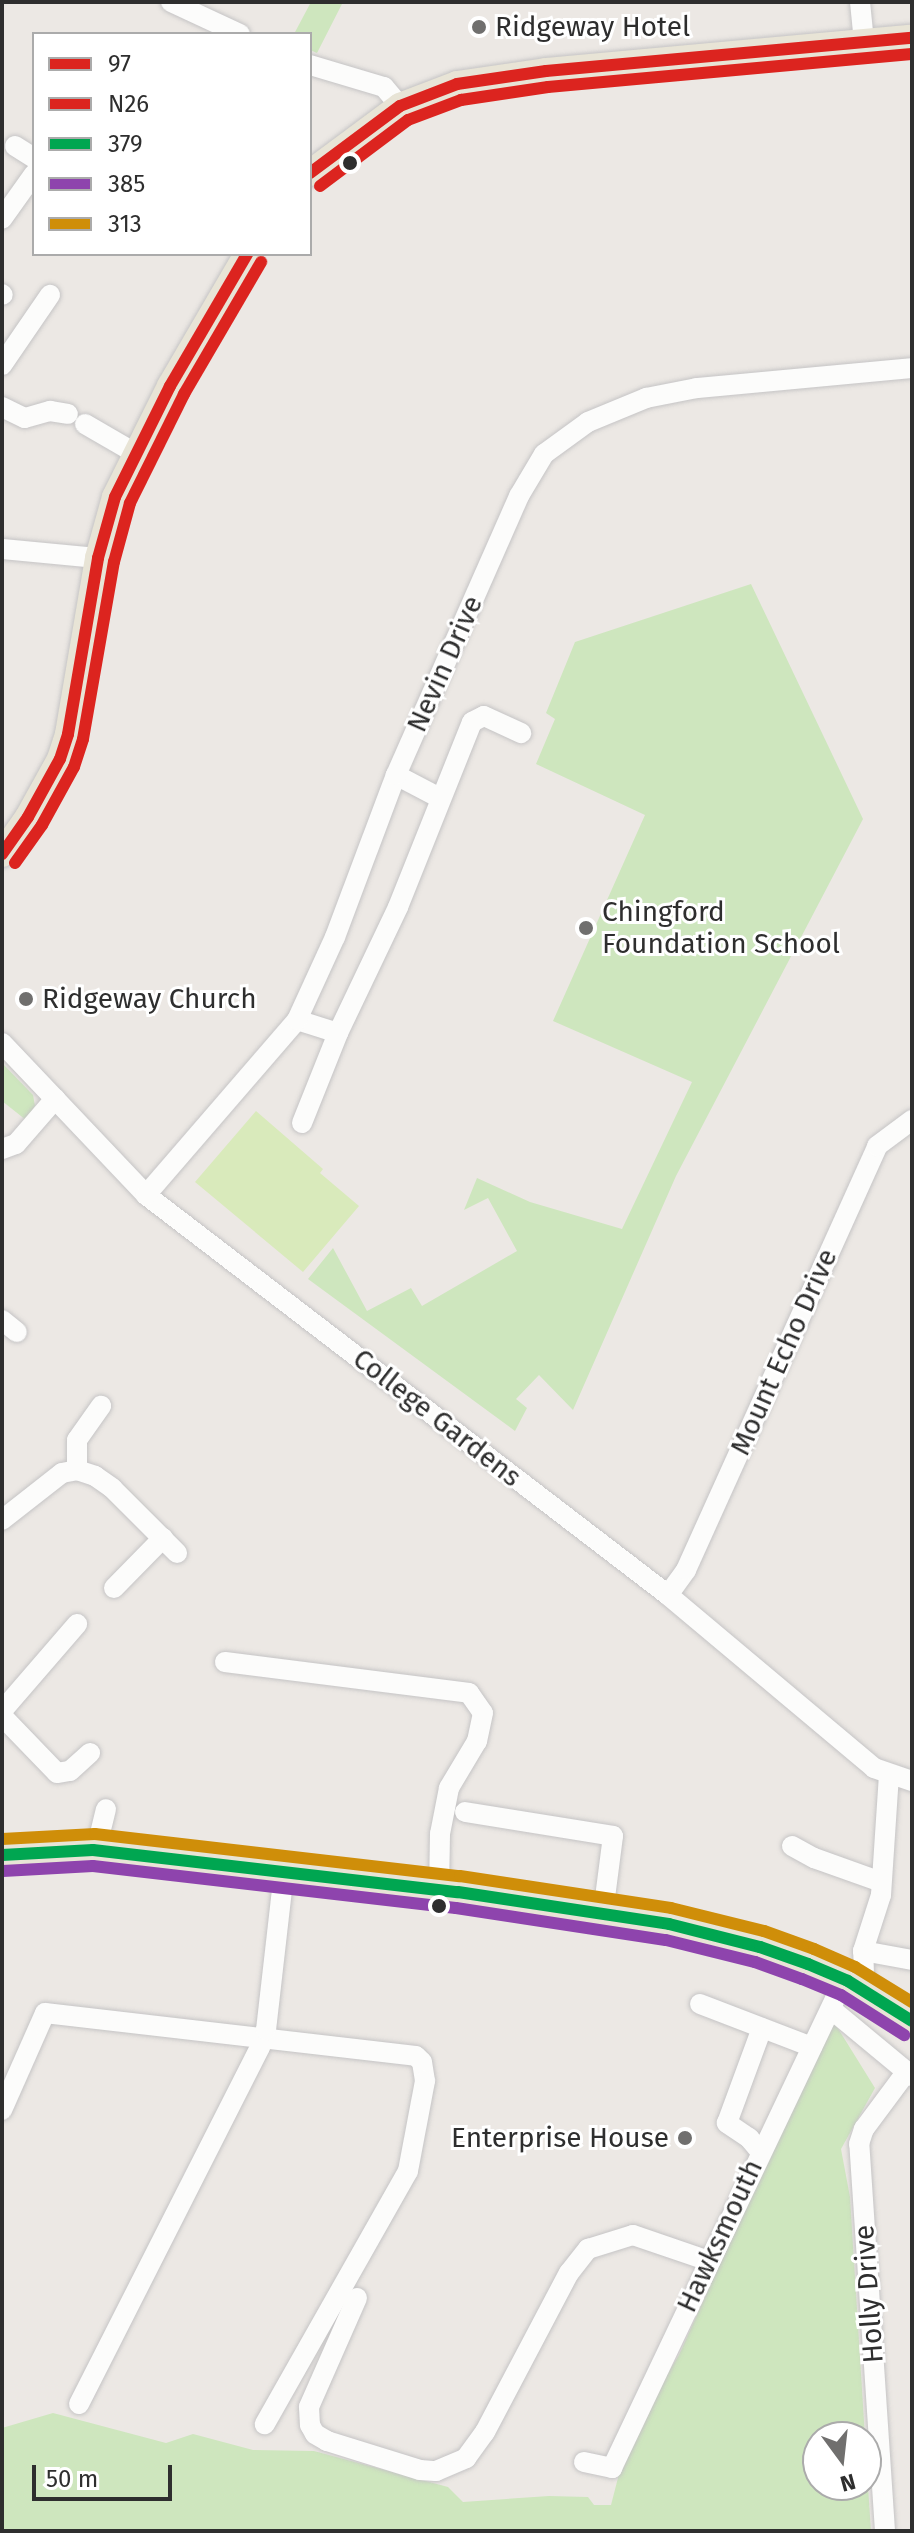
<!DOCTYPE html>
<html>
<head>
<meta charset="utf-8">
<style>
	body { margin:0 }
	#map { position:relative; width:914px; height:2533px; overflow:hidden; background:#ece8e4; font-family:"Fira Sans",sans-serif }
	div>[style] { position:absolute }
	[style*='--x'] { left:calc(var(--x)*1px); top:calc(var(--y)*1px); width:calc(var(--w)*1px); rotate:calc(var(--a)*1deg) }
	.green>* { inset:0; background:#cee6be }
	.pitch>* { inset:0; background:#d9eabb }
	.roads { filter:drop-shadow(0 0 2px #c5c4c5) drop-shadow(0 0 2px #c5c4c5) }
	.minor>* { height:20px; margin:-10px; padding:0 10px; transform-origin:10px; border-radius:10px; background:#fcfcfb }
	.major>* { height:26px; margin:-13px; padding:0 13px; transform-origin:13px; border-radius:13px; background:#e8e4d6 }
	.bus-1>* { height:12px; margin:-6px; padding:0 6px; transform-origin:6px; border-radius:6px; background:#dc241f }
	.bus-2>* { height:12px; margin:-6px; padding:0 6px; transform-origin:6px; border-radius:6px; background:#dc241f }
	.bus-3>* { height:12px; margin:-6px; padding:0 6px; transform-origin:6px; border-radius:6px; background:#00a651 }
	.bus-4>* { height:12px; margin:-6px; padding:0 6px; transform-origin:6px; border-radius:6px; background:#8e44ad }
	.bus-5>* { height:12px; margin:-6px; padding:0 6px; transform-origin:6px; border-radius:6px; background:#cf8e09 }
	.dots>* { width:22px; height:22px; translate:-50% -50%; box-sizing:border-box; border:4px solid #fff; border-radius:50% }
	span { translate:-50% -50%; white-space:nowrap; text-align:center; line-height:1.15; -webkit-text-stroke:6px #fff; paint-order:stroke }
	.poi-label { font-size:28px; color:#2e2e2e }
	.left { translate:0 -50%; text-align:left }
	.right { translate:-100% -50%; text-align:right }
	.street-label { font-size:28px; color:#2e2e2e }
	.frame { position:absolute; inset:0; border:4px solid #2e2e2e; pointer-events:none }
	.legend { position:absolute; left:32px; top:32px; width:280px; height:224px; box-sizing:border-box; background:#fff; border:2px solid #ababab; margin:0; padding:10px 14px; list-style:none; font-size:24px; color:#2e2e2e }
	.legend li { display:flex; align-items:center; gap:16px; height:40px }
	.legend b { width:40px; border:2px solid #ababab }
	.north { position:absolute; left:802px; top:2421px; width:80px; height:80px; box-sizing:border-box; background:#fff; border:2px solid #ababab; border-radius:50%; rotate:165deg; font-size:22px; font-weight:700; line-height:32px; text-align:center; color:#2e2e2e }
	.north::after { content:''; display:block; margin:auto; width:28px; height:36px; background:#706f6e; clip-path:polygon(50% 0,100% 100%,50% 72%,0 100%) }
	.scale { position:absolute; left:32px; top:2465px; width:140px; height:36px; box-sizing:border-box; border:4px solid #2e2e2e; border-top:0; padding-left:10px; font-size:24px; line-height:28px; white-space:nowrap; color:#2e2e2e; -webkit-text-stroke:6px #fff; paint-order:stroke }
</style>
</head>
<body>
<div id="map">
	<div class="green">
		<i style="clip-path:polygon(311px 2px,343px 2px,317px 53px,310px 50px,310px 34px,294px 34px)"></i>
		<i style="clip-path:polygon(751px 584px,863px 819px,676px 1176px,573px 1410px,539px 1375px,516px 1399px,527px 1408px,515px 1431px,308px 1279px,333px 1248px,367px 1311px,411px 1288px,422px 1306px,517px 1251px,488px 1198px,464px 1210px,477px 1178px,530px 1202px,622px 1229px,692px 1082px,553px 1021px,645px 815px,536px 764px,555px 719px,546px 713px,575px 642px)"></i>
		<i style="clip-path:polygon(2px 1063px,33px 1095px,35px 1106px,26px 1120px,2px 1101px)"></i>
		<i style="clip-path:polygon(834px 2022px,875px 2088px,841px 2149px,850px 2197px,865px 2437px,818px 2437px,818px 2485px,866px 2485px,866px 2457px,871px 2531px,2px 2531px,2px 2428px,53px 2413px,166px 2443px,193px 2434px,253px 2450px,314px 2451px,448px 2487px,463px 2502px,549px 2496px,588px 2497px,594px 2505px,611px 2505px,628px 2439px,679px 2355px,779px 2132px)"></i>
	</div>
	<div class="pitch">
		<i style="clip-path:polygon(256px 1111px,323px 1169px,320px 1173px,359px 1206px,303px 1272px,195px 1182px)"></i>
	</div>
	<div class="roads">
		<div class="minor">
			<i style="--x:171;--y:2;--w:76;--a:24.9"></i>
			<i style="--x:860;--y:2;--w:40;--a:84.3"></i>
			<i style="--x:310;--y:65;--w:77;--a:16.6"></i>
			<i style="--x:384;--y:87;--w:25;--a:50"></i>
			<i style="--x:15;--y:146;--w:22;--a:32"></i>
			<i style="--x:2;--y:219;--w:55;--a:-54.6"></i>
			<i style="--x:2;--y:294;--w:1;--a:45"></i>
			<i style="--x:2;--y:365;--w:85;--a:-55.6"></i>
			<i style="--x:2;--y:407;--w:25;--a:26"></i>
			<i style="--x:25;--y:418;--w:26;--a:-16"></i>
			<i style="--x:50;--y:411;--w:18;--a:9"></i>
			<i style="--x:85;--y:424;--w:58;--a:30.1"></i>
			<i style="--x:2;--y:549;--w:96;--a:5.4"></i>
			<i style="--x:396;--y:775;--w:50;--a:27.6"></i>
			<i style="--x:297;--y:1020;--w:43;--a:17.6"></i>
			<i style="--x:2;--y:1043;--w:209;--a:46.5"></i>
			<i style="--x:146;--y:1195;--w:658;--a:37.46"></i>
			<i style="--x:668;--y:1595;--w:269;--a:40"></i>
			<i style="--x:874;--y:1768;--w:40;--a:18.9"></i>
			<i style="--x:302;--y:1123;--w:97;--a:-68.2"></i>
			<i style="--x:338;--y:1033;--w:140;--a:-64.5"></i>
			<i style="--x:398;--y:907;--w:199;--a:-68.2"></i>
			<i style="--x:472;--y:722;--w:13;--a:-27"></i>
			<i style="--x:484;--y:716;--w:41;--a:24.7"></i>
			<i style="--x:2;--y:1149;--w:15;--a:-20"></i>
			<i style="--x:16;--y:1144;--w:60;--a:-49.1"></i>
			<i style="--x:146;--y:1195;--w:231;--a:-49.2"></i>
			<i style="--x:297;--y:1020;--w:91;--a:-65.4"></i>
			<i style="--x:335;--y:937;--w:173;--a:-69.4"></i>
			<i style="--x:396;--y:775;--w:305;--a:-66.2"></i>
			<i style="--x:519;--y:496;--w:49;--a:-59.2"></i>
			<i style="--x:544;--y:454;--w:54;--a:-36"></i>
			<i style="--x:588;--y:422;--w:63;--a:-22.5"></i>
			<i style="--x:646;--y:398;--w:52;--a:-11.1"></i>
			<i style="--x:697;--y:388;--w:216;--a:-5.3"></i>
			<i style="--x:2;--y:1320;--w:19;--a:39"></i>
			<i style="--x:77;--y:1470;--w:30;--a:-90"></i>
			<i style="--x:77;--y:1440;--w:42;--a:-54.8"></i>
			<i style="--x:2;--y:1520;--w:76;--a:-38.1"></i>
			<i style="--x:62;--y:1473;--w:15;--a:-11"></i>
			<i style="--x:77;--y:1470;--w:19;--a:18"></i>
			<i style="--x:95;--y:1476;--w:21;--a:35"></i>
			<i style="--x:112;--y:1488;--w:92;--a:45"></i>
			<i style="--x:114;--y:1588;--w:70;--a:-45.6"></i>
			<i style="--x:668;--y:1595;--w:31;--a:-54"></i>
			<i style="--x:686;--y:1570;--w:465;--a:-65.7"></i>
			<i style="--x:877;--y:1146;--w:44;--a:-36.6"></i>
			<i style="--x:225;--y:1662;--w:246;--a:7.2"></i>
			<i style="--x:469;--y:1693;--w:24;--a:55"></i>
			<i style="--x:483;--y:1713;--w:29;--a:102"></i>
			<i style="--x:477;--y:1741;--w:55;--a:120.8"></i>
			<i style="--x:449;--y:1788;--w:47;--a:101.1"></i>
			<i style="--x:440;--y:1834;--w:56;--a:91"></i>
			<i style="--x:2;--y:1711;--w:115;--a:-49.2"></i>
			<i style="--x:2;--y:1716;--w:79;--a:46"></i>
			<i style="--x:57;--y:1773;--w:13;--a:-9"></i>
			<i style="--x:70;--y:1771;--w:27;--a:-42"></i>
			<i style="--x:465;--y:1812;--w:150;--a:9.2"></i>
			<i style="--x:613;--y:1836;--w:78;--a:97.4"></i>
			<i style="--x:792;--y:1846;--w:25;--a:29"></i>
			<i style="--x:814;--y:1858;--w:71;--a:19.7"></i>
			<i style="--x:96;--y:1850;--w:42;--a:-76.3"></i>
			<i style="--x:863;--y:1951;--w:50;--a:10.4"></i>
			<i style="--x:848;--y:1981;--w:17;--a:-24"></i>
			<i style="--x:864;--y:1974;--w:23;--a:-92"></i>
			<i style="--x:863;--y:1951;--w:59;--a:-72.2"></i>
			<i style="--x:881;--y:1895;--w:120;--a:-86.2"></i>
			<i style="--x:700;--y:2004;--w:120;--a:21"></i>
			<i style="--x:831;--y:2009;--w:105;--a:39.6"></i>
			<i style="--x:2;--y:2110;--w:106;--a:-66.1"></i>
			<i style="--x:45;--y:2013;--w:373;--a:6.6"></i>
			<i style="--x:416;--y:2056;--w:8;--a:45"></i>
			<i style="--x:422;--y:2062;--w:19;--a:81"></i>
			<i style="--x:425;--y:2081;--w:92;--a:100.7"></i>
			<i style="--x:408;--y:2171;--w:291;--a:119.5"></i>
			<i style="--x:760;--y:2151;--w:17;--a:-130"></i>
			<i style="--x:749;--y:2138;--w:27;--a:-146"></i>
			<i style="--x:727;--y:2123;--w:101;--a:-69.8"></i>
			<i style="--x:357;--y:2298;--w:119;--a:113.8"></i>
			<i style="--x:309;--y:2407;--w:18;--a:87"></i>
			<i style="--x:310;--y:2425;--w:10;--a:61"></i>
			<i style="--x:315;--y:2434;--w:14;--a:30"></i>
			<i style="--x:327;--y:2441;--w:97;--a:17.3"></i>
			<i style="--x:420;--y:2470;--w:16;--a:4"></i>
			<i style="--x:436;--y:2471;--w:33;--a:-23"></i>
			<i style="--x:466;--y:2458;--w:32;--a:-54"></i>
			<i style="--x:485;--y:2432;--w:180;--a:-62.2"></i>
			<i style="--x:569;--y:2273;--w:31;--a:-52"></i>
			<i style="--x:588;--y:2249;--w:47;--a:-17.3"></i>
			<i style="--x:633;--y:2235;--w:80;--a:18.9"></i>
			<i style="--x:79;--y:2404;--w:400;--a:-63.1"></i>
			<i style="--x:260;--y:2047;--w:18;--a:-71"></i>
			<i style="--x:266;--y:2030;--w:159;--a:-83.5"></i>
			<i style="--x:584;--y:2462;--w:29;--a:12"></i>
			<i style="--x:612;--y:2468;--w:540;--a:-64.57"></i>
			<i style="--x:885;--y:2531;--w:388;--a:-93.8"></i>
			<i style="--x:859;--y:2144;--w:16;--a:-72"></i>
			<i style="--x:864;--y:2129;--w:72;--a:-53.4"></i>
		</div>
		<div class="major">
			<i style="--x:310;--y:173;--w:112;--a:-36.7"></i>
			<i style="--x:400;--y:106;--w:61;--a:-21.1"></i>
			<i style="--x:457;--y:84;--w:90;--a:-8.3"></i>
			<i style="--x:546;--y:71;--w:367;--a:-5.2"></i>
			<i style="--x:2;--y:854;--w:45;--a:-54.9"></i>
			<i style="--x:28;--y:817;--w:66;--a:-61.1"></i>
			<i style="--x:60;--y:759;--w:26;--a:-72"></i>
			<i style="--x:68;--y:734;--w:179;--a:-80.3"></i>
			<i style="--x:98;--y:558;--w:63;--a:-74.4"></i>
			<i style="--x:115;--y:497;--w:124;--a:-63.6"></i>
			<i style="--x:170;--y:386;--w:153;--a:-59.7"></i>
			<i style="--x:2;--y:1855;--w:91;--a:-3.1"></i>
			<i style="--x:93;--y:1850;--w:367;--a:6.6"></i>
			<i style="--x:458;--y:1892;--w:213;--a:8.6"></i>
			<i style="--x:669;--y:1924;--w:94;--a:14.2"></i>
			<i style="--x:760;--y:1947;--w:51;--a:19.5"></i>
			<i style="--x:808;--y:1964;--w:43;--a:23"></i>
			<i style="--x:848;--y:1981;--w:75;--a:32"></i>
		</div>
	</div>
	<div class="bus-1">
		<i style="--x:310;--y:173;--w:112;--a:-36.7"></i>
		<i style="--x:400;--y:106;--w:61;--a:-21.1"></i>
		<i style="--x:457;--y:84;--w:90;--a:-8.3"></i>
		<i style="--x:546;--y:71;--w:367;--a:-5.2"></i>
		<i style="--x:2;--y:854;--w:45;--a:-54.9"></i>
		<i style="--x:28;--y:817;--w:66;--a:-61.1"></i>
		<i style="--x:60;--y:759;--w:26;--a:-72"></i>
		<i style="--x:68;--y:734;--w:179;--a:-80.3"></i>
		<i style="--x:98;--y:558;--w:63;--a:-74.4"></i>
		<i style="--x:115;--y:497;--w:124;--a:-63.6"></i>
		<i style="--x:170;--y:386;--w:153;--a:-59.7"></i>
	</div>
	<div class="bus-2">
		<i style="--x:320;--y:186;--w:110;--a:-36.9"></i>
		<i style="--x:408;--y:120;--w:57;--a:-20.7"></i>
		<i style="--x:461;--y:100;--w:88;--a:-8.5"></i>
		<i style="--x:548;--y:87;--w:365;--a:-5.2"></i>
		<i style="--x:15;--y:863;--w:47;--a:-54.6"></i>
		<i style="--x:42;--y:825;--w:66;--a:-61.1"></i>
		<i style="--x:74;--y:767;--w:29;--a:-72"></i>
		<i style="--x:83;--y:739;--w:180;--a:-80.1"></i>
		<i style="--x:114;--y:562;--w:61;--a:-74.8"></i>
		<i style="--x:130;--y:503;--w:122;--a:-63.6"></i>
		<i style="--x:184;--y:394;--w:153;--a:-59.7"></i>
	</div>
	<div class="bus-3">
		<i style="--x:2;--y:1855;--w:91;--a:-3.1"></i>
		<i style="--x:93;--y:1850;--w:367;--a:6.6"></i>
		<i style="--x:458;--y:1892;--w:213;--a:8.6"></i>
		<i style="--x:669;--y:1924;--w:94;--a:14.2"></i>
		<i style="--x:760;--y:1947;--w:51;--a:19.5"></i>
		<i style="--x:808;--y:1964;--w:43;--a:23"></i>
		<i style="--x:848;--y:1981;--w:75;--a:32"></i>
	</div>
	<div class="bus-4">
		<i style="--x:3;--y:1871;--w:90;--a:-3.2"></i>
		<i style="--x:93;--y:1866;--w:365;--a:6.6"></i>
		<i style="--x:456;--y:1908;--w:212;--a:8.7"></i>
		<i style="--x:666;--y:1940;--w:92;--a:13.9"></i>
		<i style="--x:755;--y:1962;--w:50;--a:19.9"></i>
		<i style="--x:802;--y:1979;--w:42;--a:22.3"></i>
		<i style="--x:841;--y:1995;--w:75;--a:32.4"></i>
	</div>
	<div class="bus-5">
		<i style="--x:2;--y:1839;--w:93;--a:-3.1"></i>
		<i style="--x:95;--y:1834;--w:367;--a:6.6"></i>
		<i style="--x:460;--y:1876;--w:213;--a:8.6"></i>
		<i style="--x:671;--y:1908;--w:96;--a:13.9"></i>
		<i style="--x:764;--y:1931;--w:53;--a:19.8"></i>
		<i style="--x:814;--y:1949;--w:45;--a:23.7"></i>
		<i style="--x:855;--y:1967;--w:67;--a:31.6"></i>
	</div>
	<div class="dots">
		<i style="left:479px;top:27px;background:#706f6e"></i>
		<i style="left:350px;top:163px;background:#2e2e2e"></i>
		<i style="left:586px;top:928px;background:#706f6e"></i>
		<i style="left:26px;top:999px;background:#706f6e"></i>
		<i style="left:439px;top:1906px;background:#2e2e2e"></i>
		<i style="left:685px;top:2138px;background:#706f6e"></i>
	</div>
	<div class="poi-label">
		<span class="left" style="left:495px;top:27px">Ridgeway Hotel</span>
		<span class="left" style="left:602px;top:928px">Chingford<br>Foundation School</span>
		<span class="left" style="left:42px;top:999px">Ridgeway Church</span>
		<span class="right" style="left:669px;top:2138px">Enterprise House</span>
	</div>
	<div class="street-label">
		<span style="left:445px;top:664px;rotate:-66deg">Nevin Drive</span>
		<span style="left:784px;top:1352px;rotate:-66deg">Mount Echo Drive</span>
		<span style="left:437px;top:1418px;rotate:38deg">College Gardens</span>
		<span style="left:720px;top:2236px;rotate:-65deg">Hawksmouth</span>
		<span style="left:869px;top:2294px;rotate:-94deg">Holly Drive</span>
	</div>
	<div class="frame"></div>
	<ul class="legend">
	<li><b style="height:10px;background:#dc241f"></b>97</li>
	<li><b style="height:10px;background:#dc241f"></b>N26</li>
	<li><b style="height:10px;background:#00a651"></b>379</li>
	<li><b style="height:10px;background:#8e44ad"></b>385</li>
	<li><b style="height:10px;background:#cf8e09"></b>313</li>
	</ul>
	<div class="north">N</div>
	<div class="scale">50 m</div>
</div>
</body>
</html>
